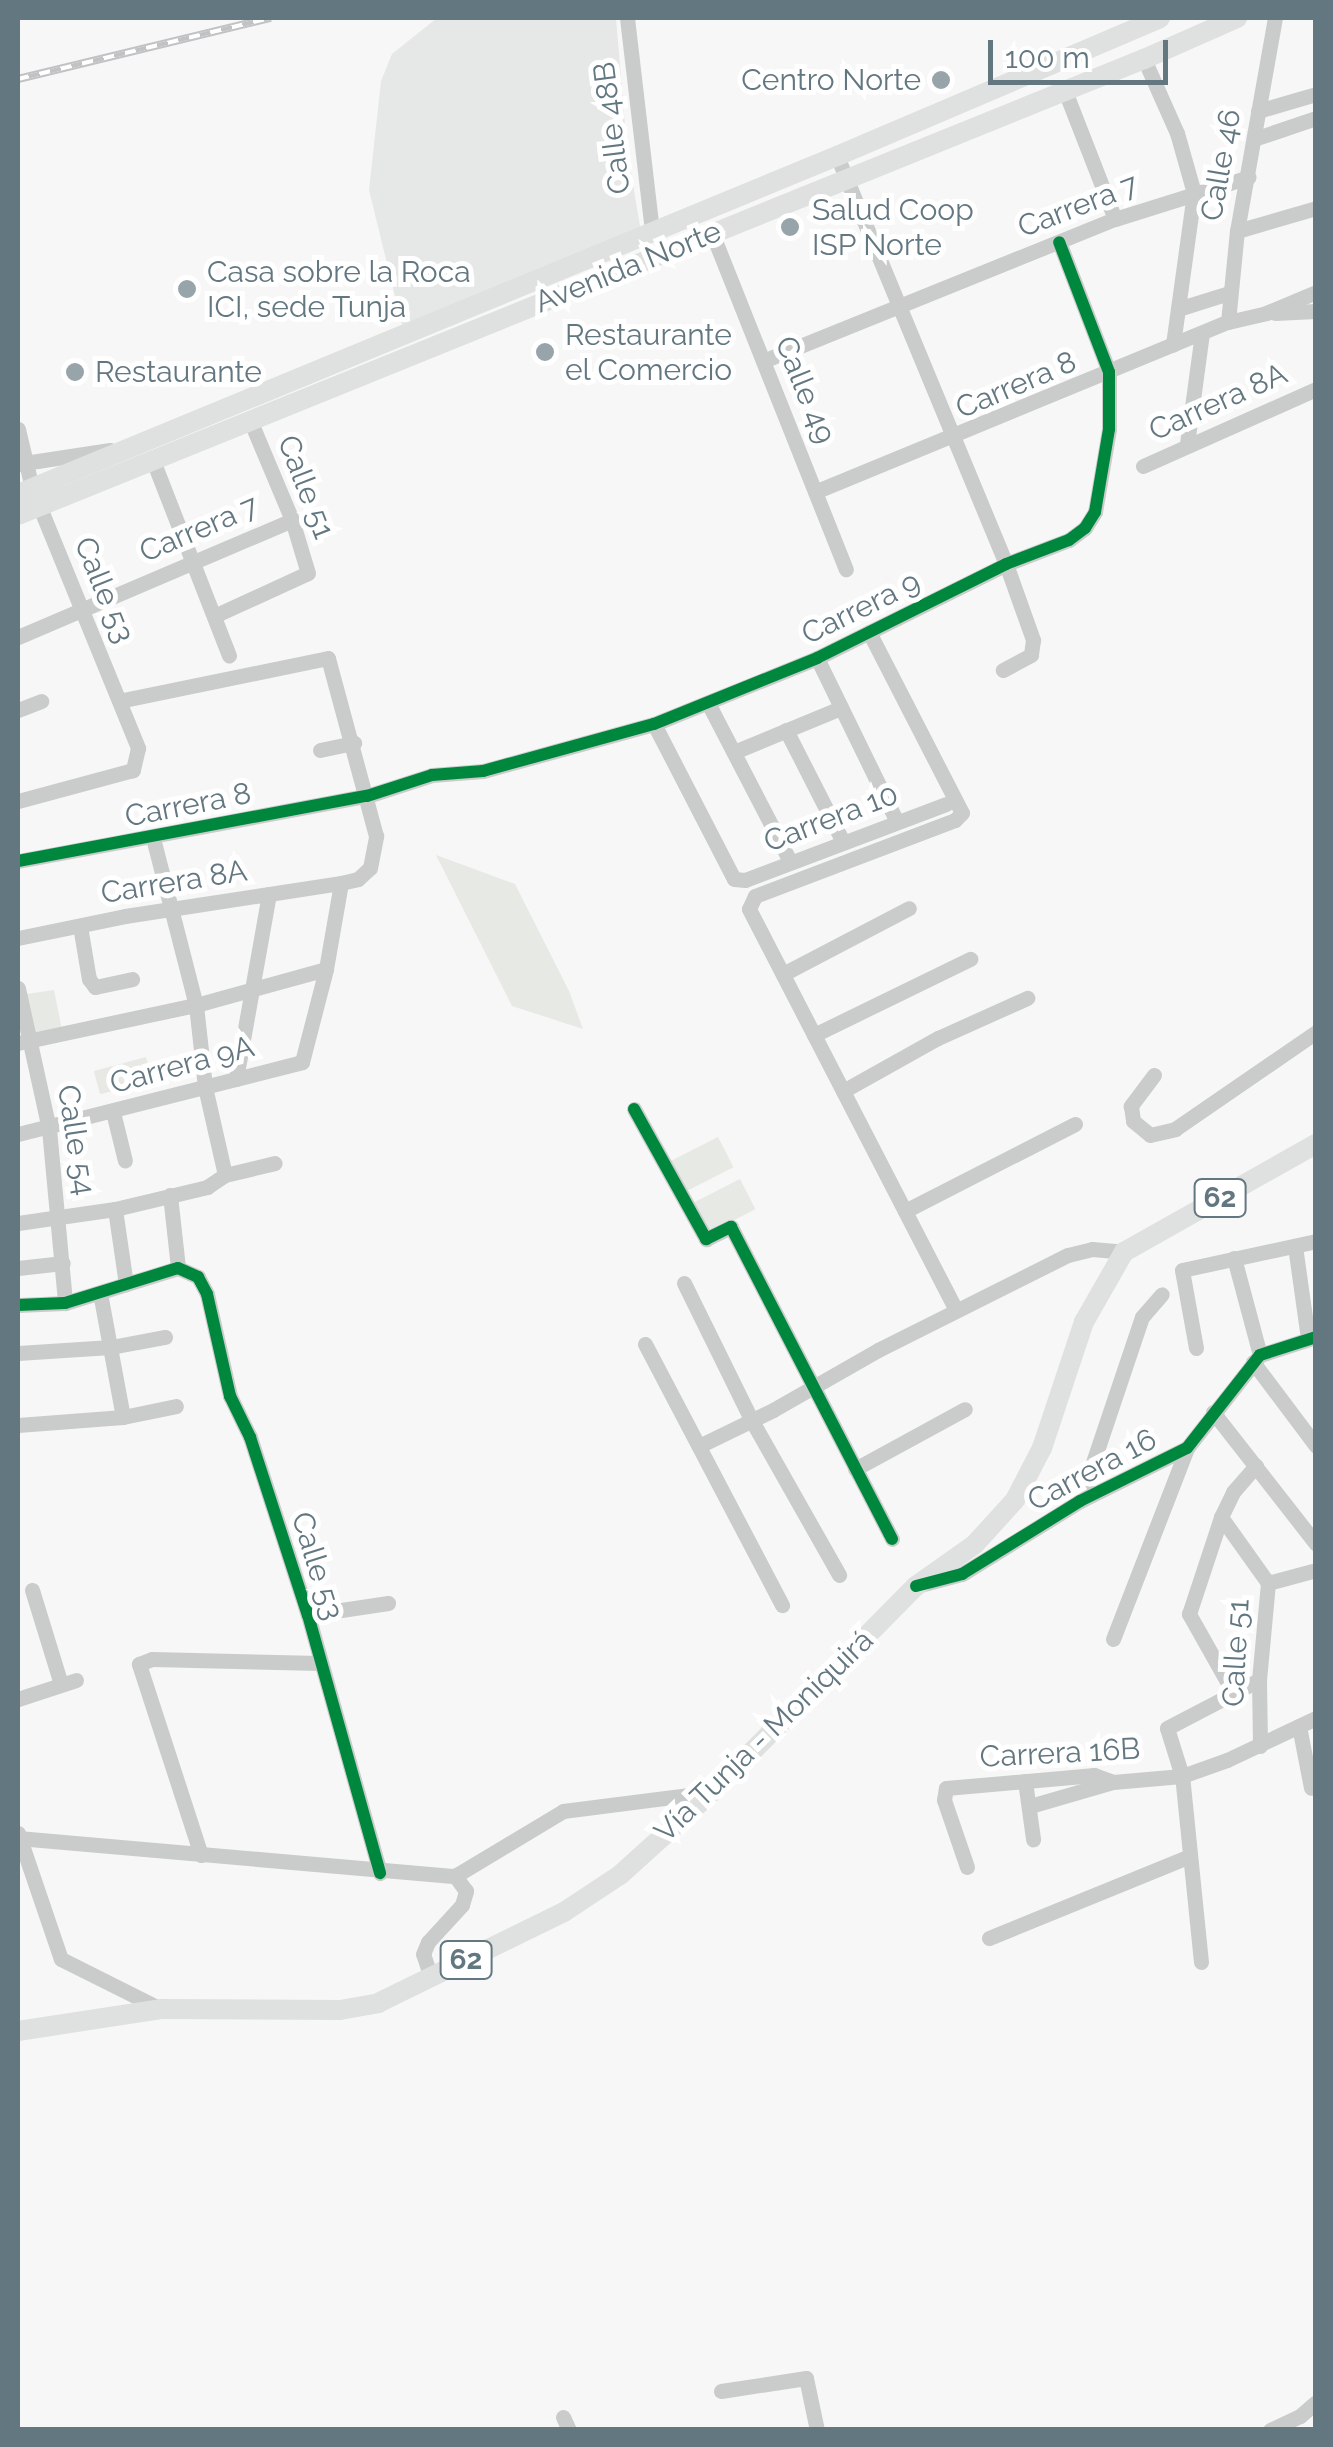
<!DOCTYPE html>
<html>
<head>
<meta charset="utf-8">
<style>
	body { margin:0 }
	#map { position:relative; width:1333px; height:2447px; overflow:hidden; background:#f7f7f7; font-family:Raleway,sans-serif }
	div>[style] { position:absolute }
	[style*='--x'] { left:calc(var(--x)*1px); top:calc(var(--y)*1px); width:calc(var(--w)*1px); rotate:calc(var(--a)*1deg) }
	.built>* { inset:0; background:#e6e8e7 }
	.green>* { inset:0; background:#e6e9e4; transform-origin:0 0 }
	.minor>* { height:15px; margin:-7.5px; padding:0 7.5px; transform-origin:7.5px; border-radius:7.5px; background:#cacccc }
	.major>* { height:20px; margin:-10px; padding:0 10px; transform-origin:10px; border-radius:10px; background:#dfe0e0 }
	.rail>* { height:8px; margin-top:-4px; transform-origin:0; background:repeating-linear-gradient(90deg,#fff 0 11px,#c1c2c3 0 22px); box-sizing:border-box; border-block:2px solid #c1c2c3 }
	.cycleway>* { height:12px; margin:-6px; padding:0 6px; transform-origin:6px; border-radius:6px; background:#00873e }
	.dots>* { width:28px; height:28px; translate:-50% -50%; box-sizing:border-box; border:5px solid #fff; border-radius:50% }
	span { translate:-50% -50%; white-space:nowrap; text-align:center; line-height:1.15; -webkit-text-stroke:10px #fff; paint-order:stroke }
	.shield-label span { padding:2px 8px; background:#fff; border:2px solid; border-radius:8px; -webkit-text-stroke-width:0 }
	.shield-label { font-size:28px; color:#637781; font-weight:700 }
	.poi-label { font-size:30px; color:#637781 }
	.right { translate:-100% -50%; text-align:right }
	.left { translate:0 -50%; text-align:left }
	.street-label { font-size:30px; color:#637781 }
	.frame { position:absolute; inset:0; border:20px solid #637781; pointer-events:none }
	.scale { position:absolute; left:988px; top:40px; width:180px; height:45px; box-sizing:border-box; border:5px solid #637781; border-top:0; padding-left:12px; font-size:30px; line-height:35px; white-space:nowrap; color:#637781; -webkit-text-stroke:8px #fff; paint-order:stroke }
</style>
</head>
<body>
<div id="map">
	<div class="built">
		<i style="clip-path:polygon(437px 18px,616px 18px,627px 148px,641px 232px,402px 325px,369px 190px,381px 81px,392px 54px)"></i>
	</div>
	<div class="green">
		<i style="clip-path:polygon(436px 855px,515px 884px,569px 991px,583px 1029px,512px 1006px)"></i>
		<i style="clip-path:polygon(54px 990px,64px 1040px,29px 1040px,20px 995px)"></i>
		<i style="left:146px;top:1057px;width:24px;height:54px;rotate:75deg"></i>
		<i style="left:718px;top:1137px;width:34px;height:53px;rotate:63deg"></i>
		<i style="left:740px;top:1179px;width:34px;height:54px;rotate:63deg"></i>
	</div>
	<div class="minor">
		<i style="--x:627;--y:18;--w:215;--a:83.3"></i>
		<i style="--x:1144;--y:59;--w:81;--a:66"></i>
		<i style="--x:1177;--y:133;--w:62;--a:74.2"></i>
		<i style="--x:1194;--y:193;--w:153;--a:97.9"></i>
		<i style="--x:1065;--y:91;--w:137;--a:68.7"></i>
		<i style="--x:1258;--y:111;--w:60;--a:-16.3"></i>
		<i style="--x:1254;--y:139;--w:65;--a:-18.7"></i>
		<i style="--x:837;--y:156;--w:442;--a:67.5"></i>
		<i style="--x:1006;--y:564;--w:81;--a:70.4"></i>
		<i style="--x:1033;--y:640;--w:15;--a:98"></i>
		<i style="--x:1031;--y:655;--w:32;--a:152"></i>
		<i style="--x:1237;--y:231;--w:82;--a:-16.2"></i>
		<i style="--x:712;--y:233;--w:362;--a:68.3"></i>
		<i style="--x:1178;--y:309;--w:53;--a:-17.4"></i>
		<i style="--x:1275;--y:313;--w:41;--a:-2.8"></i>
		<i style="--x:1228;--y:322;--w:91;--a:-84.4"></i>
		<i style="--x:1237;--y:231;--w:216;--a:-79.9"></i>
		<i style="--x:763;--y:361;--w:380;--a:-22"></i>
		<i style="--x:1115;--y:219;--w:140;--a:-17.4"></i>
		<i style="--x:18;--y:429;--w:61;--a:76.7"></i>
		<i style="--x:32;--y:488;--w:281;--a:67.8"></i>
		<i style="--x:138;--y:748;--w:23;--a:103"></i>
		<i style="--x:133;--y:770;--w:119;--a:164.9"></i>
		<i style="--x:1187;--y:444;--w:112;--a:-82.3"></i>
		<i style="--x:152;--y:458;--w:212;--a:68.7"></i>
		<i style="--x:18;--y:464;--w:93;--a:-8.7"></i>
		<i style="--x:1143;--y:466;--w:189;--a:-24"></i>
		<i style="--x:817;--y:491;--w:444;--a:-22.4"></i>
		<i style="--x:1228;--y:322;--w:39;--a:-13"></i>
		<i style="--x:1266;--y:313;--w:54;--a:-22.8"></i>
		<i style="--x:214;--y:616;--w:103;--a:-24.6"></i>
		<i style="--x:308;--y:573;--w:55;--a:-106.8"></i>
		<i style="--x:292;--y:520;--w:108;--a:-112.8"></i>
		<i style="--x:869;--y:632;--w:203;--a:62.8"></i>
		<i style="--x:962;--y:813;--w:10;--a:135"></i>
		<i style="--x:955;--y:820;--w:214;--a:159.2"></i>
		<i style="--x:755;--y:896;--w:14;--a:115"></i>
		<i style="--x:749;--y:909;--w:451;--a:62.7"></i>
		<i style="--x:18;--y:637;--w:298;--a:-23.1"></i>
		<i style="--x:817;--y:658;--w:182;--a:64"></i>
		<i style="--x:708;--y:703;--w:178;--a:62.6"></i>
		<i style="--x:18;--y:710;--w:25;--a:-21"></i>
		<i style="--x:654;--y:724;--w:174;--a:62.7"></i>
		<i style="--x:734;--y:879;--w:11;--a:5"></i>
		<i style="--x:745;--y:880;--w:215;--a:-20.7"></i>
		<i style="--x:786;--y:730;--w:126;--a:63"></i>
		<i style="--x:320;--y:750;--w:35;--a:-12"></i>
		<i style="--x:734;--y:752;--w:116;--a:-22.4"></i>
		<i style="--x:153;--y:838;--w:172;--a:75.6"></i>
		<i style="--x:196;--y:1005;--w:82;--a:83.7"></i>
		<i style="--x:205;--y:1087;--w:90;--a:77.2"></i>
		<i style="--x:18;--y:861;--w:355;--a:-10.6"></i>
		<i style="--x:367;--y:796;--w:68;--a:-17.9"></i>
		<i style="--x:432;--y:775;--w:51;--a:-4.5"></i>
		<i style="--x:483;--y:771;--w:177;--a:-15.4"></i>
		<i style="--x:654;--y:724;--w:176;--a:-22"></i>
		<i style="--x:817;--y:658;--w:211;--a:-26.4"></i>
		<i style="--x:1006;--y:564;--w:67;--a:-20.9"></i>
		<i style="--x:1069;--y:540;--w:20;--a:-37"></i>
		<i style="--x:1085;--y:528;--w:19;--a:-58"></i>
		<i style="--x:1095;--y:512;--w:84;--a:-80.4"></i>
		<i style="--x:1109;--y:429;--w:57;--a:-90"></i>
		<i style="--x:1109;--y:372;--w:139;--a:-111"></i>
		<i style="--x:80;--y:926;--w:54;--a:80.4"></i>
		<i style="--x:89;--y:979;--w:10;--a:53"></i>
		<i style="--x:95;--y:987;--w:38;--a:-12"></i>
		<i style="--x:18;--y:938;--w:109;--a:-11.6"></i>
		<i style="--x:125;--y:916;--w:219;--a:-8.7"></i>
		<i style="--x:341;--y:883;--w:17;--a:-13"></i>
		<i style="--x:358;--y:879;--w:16;--a:-43"></i>
		<i style="--x:370;--y:868;--w:33;--a:-79"></i>
		<i style="--x:376;--y:836;--w:184;--a:-105.1"></i>
		<i style="--x:328;--y:658;--w:213;--a:168.4"></i>
		<i style="--x:783;--y:974;--w:142;--a:-27.6"></i>
		<i style="--x:18;--y:988;--w:144;--a:77.6"></i>
		<i style="--x:49;--y:1129;--w:175;--a:84.7"></i>
		<i style="--x:814;--y:1035;--w:174;--a:-26"></i>
		<i style="--x:18;--y:1043;--w:182;--a:-12.1"></i>
		<i style="--x:196;--y:1005;--w:135;--a:-15.5"></i>
		<i style="--x:1154;--y:1075;--w:39;--a:127"></i>
		<i style="--x:1131;--y:1106;--w:15;--a:82"></i>
		<i style="--x:1133;--y:1121;--w:22;--a:39"></i>
		<i style="--x:1150;--y:1135;--w:26;--a:-13"></i>
		<i style="--x:1175;--y:1129;--w:171;--a:-34.5"></i>
		<i style="--x:236;--y:1079;--w:188;--a:-79.9"></i>
		<i style="--x:843;--y:1091;--w:109;--a:-29.2"></i>
		<i style="--x:938;--y:1038;--w:98;--a:-24.2"></i>
		<i style="--x:634;--y:1109;--w:149;--a:61"></i>
		<i style="--x:706;--y:1239;--w:28;--a:-26"></i>
		<i style="--x:731;--y:1227;--w:351;--a:62.7"></i>
		<i style="--x:113;--y:1112;--w:50;--a:76.2"></i>
		<i style="--x:18;--y:1134;--w:293;--a:-14.2"></i>
		<i style="--x:302;--y:1062;--w:96;--a:-75.5"></i>
		<i style="--x:326;--y:969;--w:87;--a:-80.1"></i>
		<i style="--x:170;--y:1195;--w:73;--a:83.7"></i>
		<i style="--x:115;--y:1209;--w:76;--a:81.7"></i>
		<i style="--x:905;--y:1211;--w:191;--a:-27.1"></i>
		<i style="--x:18;--y:1223;--w:98;--a:-8.2"></i>
		<i style="--x:115;--y:1209;--w:95;--a:-13.4"></i>
		<i style="--x:207;--y:1187;--w:22;--a:-34"></i>
		<i style="--x:225;--y:1175;--w:51;--a:-13.5"></i>
		<i style="--x:1295;--y:1246;--w:94;--a:82"></i>
		<i style="--x:1234;--y:1258;--w:100;--a:75"></i>
		<i style="--x:18;--y:1268;--w:45;--a:-6.3"></i>
		<i style="--x:684;--y:1283;--w:154;--a:63.8"></i>
		<i style="--x:752;--y:1421;--w:177;--a:60.5"></i>
		<i style="--x:100;--y:1293;--w:126;--a:79.5"></i>
		<i style="--x:18;--y:1305;--w:47;--a:-2.4"></i>
		<i style="--x:65;--y:1303;--w:118;--a:-17.2"></i>
		<i style="--x:178;--y:1268;--w:22;--a:24"></i>
		<i style="--x:198;--y:1277;--w:19;--a:62"></i>
		<i style="--x:207;--y:1294;--w:105;--a:77.3"></i>
		<i style="--x:230;--y:1396;--w:46;--a:64"></i>
		<i style="--x:250;--y:1437;--w:187;--a:72"></i>
		<i style="--x:308;--y:1615;--w:268;--a:74.4"></i>
		<i style="--x:645;--y:1344;--w:295;--a:62.3"></i>
		<i style="--x:1196;--y:1348;--w:79;--a:-100.2"></i>
		<i style="--x:1182;--y:1270;--w:137;--a:-12.2"></i>
		<i style="--x:18;--y:1353;--w:93;--a:-3.7"></i>
		<i style="--x:111;--y:1347;--w:55;--a:-10.5"></i>
		<i style="--x:1253;--y:1362;--w:105;--a:53.1"></i>
		<i style="--x:1213;--y:1412;--w:167;--a:52"></i>
		<i style="--x:18;--y:1425;--w:105;--a:-4.4"></i>
		<i style="--x:123;--y:1417;--w:54;--a:-11.7"></i>
		<i style="--x:699;--y:1446;--w:82;--a:-25.9"></i>
		<i style="--x:773;--y:1410;--w:121;--a:-29.7"></i>
		<i style="--x:878;--y:1350;--w:212;--a:-26.6"></i>
		<i style="--x:1068;--y:1255;--w:25;--a:-14"></i>
		<i style="--x:1092;--y:1249;--w:32;--a:5"></i>
		<i style="--x:855;--y:1469;--w:125;--a:-28.6"></i>
		<i style="--x:1080;--y:1501;--w:194;--a:-71.4"></i>
		<i style="--x:1142;--y:1317;--w:30;--a:-49"></i>
		<i style="--x:1221;--y:1517;--w:81;--a:54.5"></i>
		<i style="--x:1268;--y:1583;--w:97;--a:95.3"></i>
		<i style="--x:1259;--y:1680;--w:66;--a:89.1"></i>
		<i style="--x:1268;--y:1583;--w:50;--a:-15.2"></i>
		<i style="--x:920;--y:1585;--w:43;--a:-14.7"></i>
		<i style="--x:962;--y:1574;--w:139;--a:-31.7"></i>
		<i style="--x:1080;--y:1501;--w:119;--a:-26.4"></i>
		<i style="--x:1187;--y:1448;--w:118;--a:-51.9"></i>
		<i style="--x:1260;--y:1355;--w:59;--a:-17.8"></i>
		<i style="--x:32;--y:1590;--w:98;--a:72.9"></i>
		<i style="--x:308;--y:1615;--w:81;--a:-8.5"></i>
		<i style="--x:1113;--y:1639;--w:205;--a:-68.8"></i>
		<i style="--x:1233;--y:1692;--w:90;--a:-119.4"></i>
		<i style="--x:1189;--y:1614;--w:102;--a:-71.7"></i>
		<i style="--x:1221;--y:1517;--w:28;--a:-64"></i>
		<i style="--x:1233;--y:1492;--w:35;--a:-49"></i>
		<i style="--x:18;--y:1699;--w:61;--a:-18.1"></i>
		<i style="--x:1299;--y:1726;--w:63;--a:79"></i>
		<i style="--x:1025;--y:1781;--w:59;--a:82.1"></i>
		<i style="--x:1030;--y:1806;--w:86;--a:-16.1"></i>
		<i style="--x:18;--y:1833;--w:133;--a:71.2"></i>
		<i style="--x:61;--y:1959;--w:112;--a:26.6"></i>
		<i style="--x:18;--y:1838;--w:439;--a:5"></i>
		<i style="--x:201;--y:1855;--w:201;--a:-108"></i>
		<i style="--x:139;--y:1664;--w:14;--a:-21"></i>
		<i style="--x:152;--y:1659;--w:168;--a:1.4"></i>
		<i style="--x:967;--y:1867;--w:71;--a:-108.9"></i>
		<i style="--x:944;--y:1800;--w:12;--a:-81"></i>
		<i style="--x:946;--y:1788;--w:149;--a:-5"></i>
		<i style="--x:1094;--y:1775;--w:20;--a:20"></i>
		<i style="--x:1113;--y:1782;--w:69;--a:-5"></i>
		<i style="--x:1182;--y:1776;--w:48;--a:-19.6"></i>
		<i style="--x:1227;--y:1760;--w:98;--a:-25.3"></i>
		<i style="--x:455;--y:1876;--w:126;--a:-31"></i>
		<i style="--x:563;--y:1811;--w:149;--a:-7.3"></i>
		<i style="--x:989;--y:1938;--w:217;--a:-22.2"></i>
		<i style="--x:1201;--y:1962;--w:187;--a:-95.8"></i>
		<i style="--x:1182;--y:1776;--w:50;--a:-107.4"></i>
		<i style="--x:1167;--y:1728;--w:104;--a:-27.6"></i>
		<i style="--x:431;--y:1978;--w:25;--a:-108"></i>
		<i style="--x:423;--y:1954;--w:13;--a:-67"></i>
		<i style="--x:428;--y:1942;--w:50;--a:-47.4"></i>
		<i style="--x:462;--y:1905;--w:15;--a:-74"></i>
		<i style="--x:466;--y:1891;--w:19;--a:-126"></i>
		<i style="--x:721;--y:2391;--w:86;--a:-8.7"></i>
		<i style="--x:806;--y:2378;--w:53;--a:78.1"></i>
		<i style="--x:563;--y:2417;--w:14;--a:65"></i>
		<i style="--x:1270;--y:2430;--w:33;--a:-25"></i>
		<i style="--x:1300;--y:2416;--w:21;--a:-41"></i>
	</div>
	<div class="major">
		<i style="--x:18;--y:494;--w:886;--a:-22.43"></i>
		<i style="--x:837;--y:156;--w:351;--a:-23.1"></i>
		<i style="--x:18;--y:515;--w:1215;--a:-22.05"></i>
		<i style="--x:1144;--y:59;--w:102;--a:-23.8"></i>
		<i style="--x:18;--y:2031;--w:146;--a:-8.7"></i>
		<i style="--x:162;--y:2009;--w:178;--a:0.3"></i>
		<i style="--x:340;--y:2010;--w:39;--a:-10"></i>
		<i style="--x:378;--y:2003;--w:207;--a:-26.1"></i>
		<i style="--x:564;--y:1912;--w:67;--a:-33.5"></i>
		<i style="--x:620;--y:1875;--w:124;--a:-42.1"></i>
		<i style="--x:712;--y:1792;--w:290;--a:-45.3"></i>
		<i style="--x:916;--y:1586;--w:72;--a:-35.4"></i>
		<i style="--x:975;--y:1544;--w:59;--a:-47.7"></i>
		<i style="--x:1015;--y:1500;--w:59;--a:-62.6"></i>
		<i style="--x:1042;--y:1448;--w:133;--a:-71.6"></i>
		<i style="--x:1084;--y:1322;--w:81;--a:-60.3"></i>
		<i style="--x:1124;--y:1252;--w:220;--a:-29.4"></i>
	</div>
	<div class="rail">
		<i style="--x:18;--y:79;--w:260;--a:-13.6"></i>
	</div>
	<div class="cycleway">
		<i style="--x:18;--y:861;--w:355;--a:-10.6"></i>
		<i style="--x:367;--y:796;--w:68;--a:-17.9"></i>
		<i style="--x:432;--y:775;--w:51;--a:-4.5"></i>
		<i style="--x:483;--y:771;--w:177;--a:-15.4"></i>
		<i style="--x:654;--y:724;--w:176;--a:-22"></i>
		<i style="--x:817;--y:658;--w:211;--a:-26.4"></i>
		<i style="--x:1006;--y:564;--w:67;--a:-20.9"></i>
		<i style="--x:1069;--y:540;--w:20;--a:-37"></i>
		<i style="--x:1085;--y:528;--w:19;--a:-58"></i>
		<i style="--x:1095;--y:512;--w:84;--a:-80.4"></i>
		<i style="--x:1109;--y:429;--w:57;--a:-90"></i>
		<i style="--x:1109;--y:372;--w:139;--a:-111"></i>
		<i style="--x:634;--y:1109;--w:149;--a:61"></i>
		<i style="--x:706;--y:1239;--w:28;--a:-26"></i>
		<i style="--x:731;--y:1227;--w:351;--a:62.7"></i>
		<i style="--x:18;--y:1305;--w:47;--a:-2.4"></i>
		<i style="--x:65;--y:1303;--w:118;--a:-17.2"></i>
		<i style="--x:178;--y:1268;--w:22;--a:24"></i>
		<i style="--x:198;--y:1277;--w:19;--a:62"></i>
		<i style="--x:207;--y:1294;--w:105;--a:77.3"></i>
		<i style="--x:230;--y:1396;--w:46;--a:64"></i>
		<i style="--x:250;--y:1437;--w:187;--a:72"></i>
		<i style="--x:308;--y:1615;--w:268;--a:74.4"></i>
		<i style="--x:916;--y:1586;--w:48;--a:-14.6"></i>
		<i style="--x:962;--y:1574;--w:139;--a:-31.7"></i>
		<i style="--x:1080;--y:1501;--w:119;--a:-26.4"></i>
		<i style="--x:1187;--y:1448;--w:118;--a:-51.9"></i>
		<i style="--x:1260;--y:1355;--w:59;--a:-17.8"></i>
	</div>
	<div class="dots">
		<i style="left:941px;top:80px;background:#97a4aa"></i>
		<i style="left:790px;top:227px;background:#97a4aa"></i>
		<i style="left:187px;top:289px;background:#97a4aa"></i>
		<i style="left:545px;top:352px;background:#97a4aa"></i>
		<i style="left:75px;top:372px;background:#97a4aa"></i>
	</div>
	<div class="shield-label">
		<span style="left:1220px;top:1198px">62</span>
		<span style="left:466px;top:1960px">62</span>
	</div>
	<div class="poi-label">
		<span class="right" style="left:921px;top:80px">Centro Norte</span>
		<span class="left" style="left:812px;top:227px">Salud Coop<br>ISP Norte</span>
		<span class="left" style="left:207px;top:289px">Casa sobre la Roca<br>ICI, sede Tunja</span>
		<span class="left" style="left:565px;top:352px">Restaurante<br>el Comercio</span>
		<span class="left" style="left:95px;top:372px">Restaurante</span>
	</div>
	<div class="street-label">
		<span style="left:612px;top:128px;rotate:-97deg">Calle 48B</span>
		<span style="left:1221px;top:165px;rotate:-80deg">Calle 46</span>
		<span style="left:1078px;top:206px;rotate:-21deg">Carrera 7</span>
		<span style="left:628px;top:267px;rotate:-22deg">Avenida Norte</span>
		<span style="left:1016px;top:385px;rotate:-23deg">Carrera 8</span>
		<span style="left:805px;top:390px;rotate:68deg">Calle 49</span>
		<span style="left:1218px;top:402px;rotate:-24deg">Carrera 8A</span>
		<span style="left:306px;top:487px;rotate:69deg">Calle 51</span>
		<span style="left:199px;top:529px;rotate:-23deg">Carrera 7</span>
		<span style="left:104px;top:590px;rotate:68deg">Calle 53</span>
		<span style="left:861px;top:608px;rotate:-26deg">Carrera 9</span>
		<span style="left:188px;top:805px;rotate:-11deg">Carrera 8</span>
		<span style="left:831px;top:818px;rotate:-21deg">Carrera 10</span>
		<span style="left:174px;top:882px;rotate:-9deg">Carrera 8A</span>
		<span style="left:182px;top:1065px;rotate:-15deg">Carrera 9A</span>
		<span style="left:76px;top:1140px;rotate:81deg">Calle 54</span>
		<span style="left:1092px;top:1470px;rotate:-28deg">Carrera 16</span>
		<span style="left:317px;top:1566px;rotate:73deg">Calle 53</span>
		<span style="left:1236px;top:1653px;rotate:-87deg">Calle 51</span>
		<span style="left:764px;top:1736px;rotate:-44deg">Vía Tunja - Moniquirá</span>
		<span style="left:1060px;top:1753px;rotate:-3deg">Carrera 16B</span>
	</div>
	<div class="frame"></div>
	<div class="scale">100 m</div>
</div>
</body>
</html>
